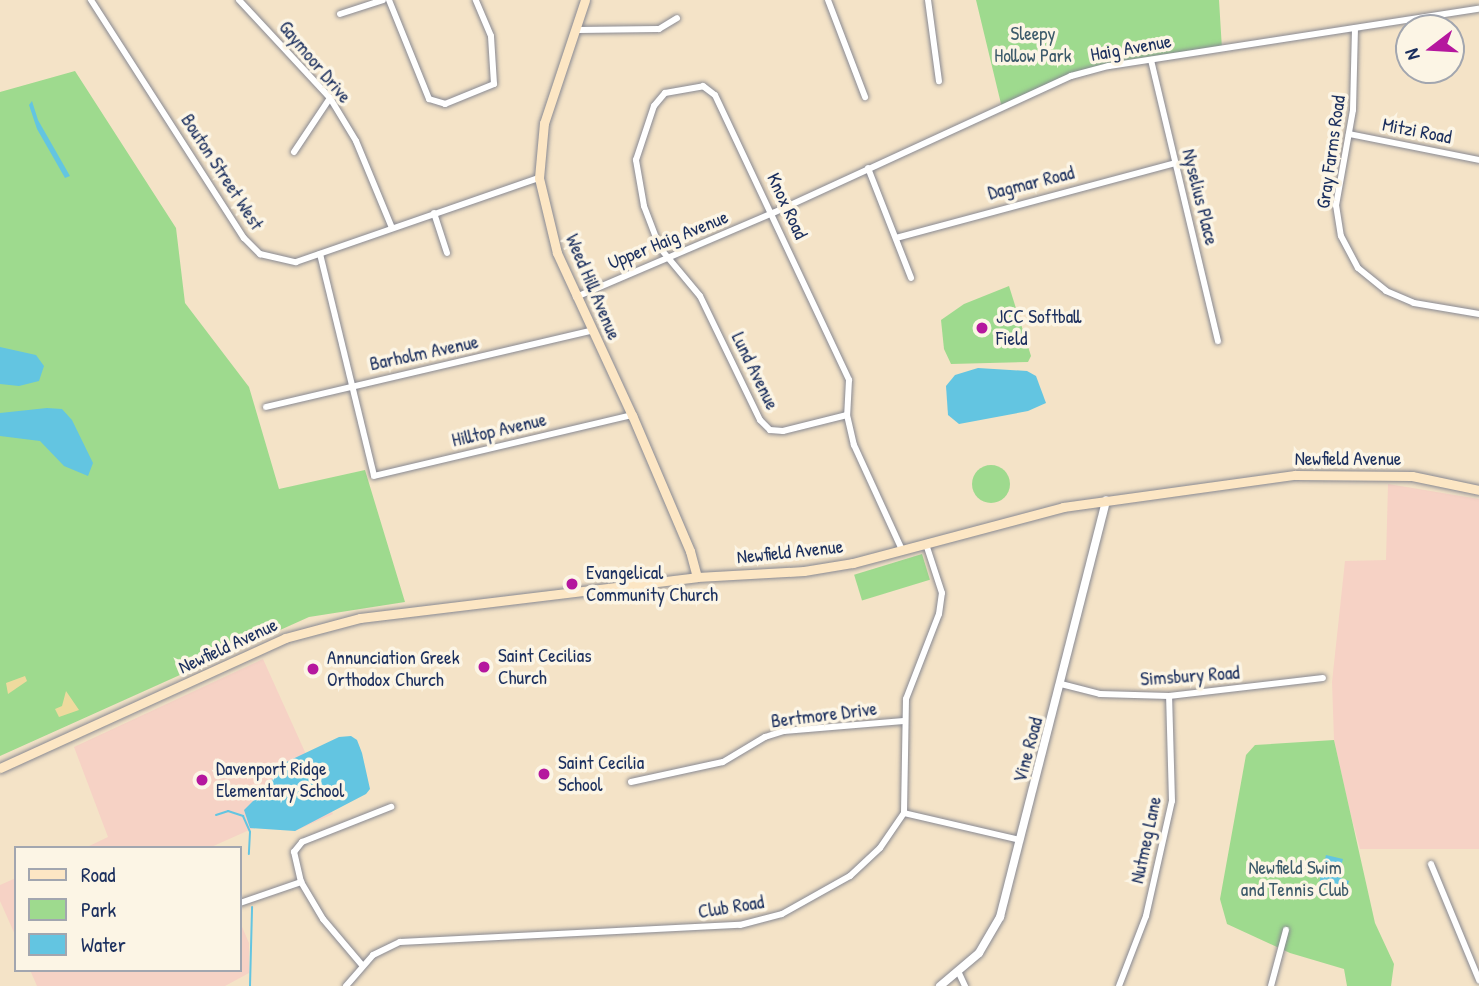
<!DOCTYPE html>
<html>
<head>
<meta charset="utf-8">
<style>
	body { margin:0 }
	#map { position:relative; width:1479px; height:986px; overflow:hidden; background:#f4e3c7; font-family:"Patrick Hand",sans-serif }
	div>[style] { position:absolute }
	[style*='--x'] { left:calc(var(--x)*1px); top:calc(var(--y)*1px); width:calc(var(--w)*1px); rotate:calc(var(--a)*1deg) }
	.built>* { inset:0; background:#f6d2c5 }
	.green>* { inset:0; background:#9eda8e; transform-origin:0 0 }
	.round { border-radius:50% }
	.sand>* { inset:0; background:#eeda9e }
	.water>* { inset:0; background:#63c5e1 }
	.stream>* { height:2px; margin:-1px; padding:0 1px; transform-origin:1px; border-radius:1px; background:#63c5e1 }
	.roads { filter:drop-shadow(0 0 2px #888992) drop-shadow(0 0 2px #888992) }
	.minor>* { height:6px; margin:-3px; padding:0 3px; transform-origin:3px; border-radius:3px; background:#fff }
	.tertiary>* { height:8px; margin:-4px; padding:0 4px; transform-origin:4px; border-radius:4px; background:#fff }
	.secondary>* { height:9px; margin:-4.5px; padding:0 4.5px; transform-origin:4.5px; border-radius:4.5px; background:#fce6c4 }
	.dots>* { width:19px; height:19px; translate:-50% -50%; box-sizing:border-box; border:4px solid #fcf5e5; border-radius:50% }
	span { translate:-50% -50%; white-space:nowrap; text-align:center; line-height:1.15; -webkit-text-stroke:7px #fcf5e5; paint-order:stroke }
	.park-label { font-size:19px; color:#3c5a6a }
	.street-label { font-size:19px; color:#1b2f5e }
	.poi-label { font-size:19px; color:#1b2f5e }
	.left { translate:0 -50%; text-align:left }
	.legend { position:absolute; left:14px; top:846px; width:228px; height:126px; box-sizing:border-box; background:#fcf5e5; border:2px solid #a2a6af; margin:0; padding:9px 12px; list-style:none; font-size:21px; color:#1b2f5e }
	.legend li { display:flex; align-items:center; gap:14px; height:35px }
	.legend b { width:35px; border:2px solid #a2a6af }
	.north { position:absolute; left:1395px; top:14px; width:70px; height:70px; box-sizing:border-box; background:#fcf5e5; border:2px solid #a2a6af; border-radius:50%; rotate:253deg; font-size:19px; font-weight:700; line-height:28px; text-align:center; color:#1b2f5e }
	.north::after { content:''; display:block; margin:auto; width:24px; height:32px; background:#b5179e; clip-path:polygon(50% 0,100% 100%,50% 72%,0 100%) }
</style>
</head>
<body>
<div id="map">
	<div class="built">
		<i style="clip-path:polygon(1388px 484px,1479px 499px,1479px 849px,1360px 849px,1350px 812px,1334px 740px,1332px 682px,1345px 561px,1386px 560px)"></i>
		<i style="clip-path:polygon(263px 659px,333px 814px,295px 831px,287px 813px,209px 848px,85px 848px,108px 837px,74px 747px)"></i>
		<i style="clip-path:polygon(16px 878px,16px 937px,0 901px,0 885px)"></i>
		<i style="clip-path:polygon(240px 922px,249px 943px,249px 973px,225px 986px,37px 986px,30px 970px,240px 970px)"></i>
	</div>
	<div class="green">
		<i style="clip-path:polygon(976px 0,1219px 0,1222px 49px,1087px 71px,1002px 108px)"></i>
		<i style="clip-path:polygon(75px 71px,176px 228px,185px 303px,249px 387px,279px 489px,365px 470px,405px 602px,309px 617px,0 756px,0 92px)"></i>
		<i style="clip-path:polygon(1009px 286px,1031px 356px,1028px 362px,951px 364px,944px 349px,941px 320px,964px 304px)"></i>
		<i class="round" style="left:972px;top:465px;width:38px;height:38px"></i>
		<i style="left:922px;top:554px;width:27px;height:71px;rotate:73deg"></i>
		<i style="clip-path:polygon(1334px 740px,1375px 923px,1394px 964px,1391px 986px,1347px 986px,1344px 969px,1290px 953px,1227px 924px,1220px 899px,1246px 755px,1255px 745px)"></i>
	</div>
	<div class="sand">
		<i style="clip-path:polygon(25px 676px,27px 681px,8px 694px,6px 683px)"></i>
		<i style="clip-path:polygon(66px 691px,79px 710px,59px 717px,55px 709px,62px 706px)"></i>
	</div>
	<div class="water">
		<i style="clip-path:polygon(32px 101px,38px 120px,70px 176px,65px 178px,37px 129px,29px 105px)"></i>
		<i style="clip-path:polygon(0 347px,36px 355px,44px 366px,39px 381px,19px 386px,0 384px)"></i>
		<i style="clip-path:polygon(978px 368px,1027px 371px,1036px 376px,1046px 403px,1028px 411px,959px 424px,948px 415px,946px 386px,955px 375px)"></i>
		<i style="clip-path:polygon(47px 408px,62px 409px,72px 420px,93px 463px,88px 476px,64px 466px,40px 441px,0 436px,0 413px)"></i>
		<i style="clip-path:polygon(351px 736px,357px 740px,362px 753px,370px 789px,366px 794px,295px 831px,250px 828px,244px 810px,270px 784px,280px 765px,339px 737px)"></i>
		<i style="clip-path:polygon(1326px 855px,1343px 859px,1338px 877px,1349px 881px,1346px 893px,1318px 887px)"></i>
	</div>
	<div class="stream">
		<i style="--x:216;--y:815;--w:13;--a:-18"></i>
		<i style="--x:228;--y:811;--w:16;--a:18"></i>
		<i style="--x:243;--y:816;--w:17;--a:66"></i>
		<i style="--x:250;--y:832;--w:22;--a:93"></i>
		<i style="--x:250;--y:986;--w:79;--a:-88.5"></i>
	</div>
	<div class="roads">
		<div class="minor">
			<i style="--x:91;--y:0;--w:283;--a:57.3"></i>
			<i style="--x:244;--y:238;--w:23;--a:45"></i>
			<i style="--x:260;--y:254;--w:37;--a:13"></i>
			<i style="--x:296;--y:262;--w:257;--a:-19.1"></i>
			<i style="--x:239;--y:0;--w:134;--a:47.1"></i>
			<i style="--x:330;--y:98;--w:50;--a:58.8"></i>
			<i style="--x:356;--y:141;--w:94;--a:67.5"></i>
			<i style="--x:389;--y:0;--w:107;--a:68"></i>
			<i style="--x:429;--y:99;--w:17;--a:17"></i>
			<i style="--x:445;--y:104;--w:53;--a:-22.2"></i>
			<i style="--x:494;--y:84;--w:48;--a:-93.6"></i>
			<i style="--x:491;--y:36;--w:39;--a:-113"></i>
			<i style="--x:828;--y:0;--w:104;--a:69.1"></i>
			<i style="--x:928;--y:0;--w:82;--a:82.3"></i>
			<i style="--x:340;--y:14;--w:45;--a:-18"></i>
			<i style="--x:1355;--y:28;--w:82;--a:91.4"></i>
			<i style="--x:1353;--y:110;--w:97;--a:100.1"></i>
			<i style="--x:1336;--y:205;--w:31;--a:81"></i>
			<i style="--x:1341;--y:236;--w:36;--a:62"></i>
			<i style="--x:1358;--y:268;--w:36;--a:39"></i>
			<i style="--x:1386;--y:291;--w:30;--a:23"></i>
			<i style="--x:1414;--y:303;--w:66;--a:9.6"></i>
			<i style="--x:578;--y:30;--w:81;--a:-0.7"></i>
			<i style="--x:659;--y:29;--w:21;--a:-31"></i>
			<i style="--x:1151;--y:60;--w:289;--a:76.6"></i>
			<i style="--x:1349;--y:134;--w:133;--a:11.3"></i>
			<i style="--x:294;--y:152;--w:65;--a:-56.3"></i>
			<i style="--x:868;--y:168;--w:118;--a:68.6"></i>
			<i style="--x:434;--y:213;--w:42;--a:72"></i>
			<i style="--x:896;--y:238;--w:289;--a:-15"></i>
			<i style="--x:320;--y:254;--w:228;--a:76.3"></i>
			<i style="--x:374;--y:476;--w:265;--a:-13.3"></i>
			<i style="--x:576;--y:297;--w:214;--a:-23.1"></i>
			<i style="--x:773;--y:213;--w:328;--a:-24.7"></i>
			<i style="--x:1071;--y:76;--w:39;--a:-15"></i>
			<i style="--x:1109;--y:66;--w:374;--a:-8.8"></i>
			<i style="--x:266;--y:407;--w:333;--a:-13.2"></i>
			<i style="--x:847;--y:415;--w:66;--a:166"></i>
			<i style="--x:783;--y:431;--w:13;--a:-176"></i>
			<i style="--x:770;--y:430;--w:14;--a:-135"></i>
			<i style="--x:760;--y:420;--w:138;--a:-115.8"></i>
			<i style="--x:700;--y:296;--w:62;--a:-129.8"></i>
			<i style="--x:660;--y:248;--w:45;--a:-110.9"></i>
			<i style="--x:644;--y:206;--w:47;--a:-99.9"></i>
			<i style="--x:636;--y:160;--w:57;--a:-71.6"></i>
			<i style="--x:654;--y:106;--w:17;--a:-50"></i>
			<i style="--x:665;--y:93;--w:39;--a:-10"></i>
			<i style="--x:703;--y:86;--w:15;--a:37"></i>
			<i style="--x:715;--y:95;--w:315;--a:64.8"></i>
			<i style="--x:849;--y:380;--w:35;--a:93"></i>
			<i style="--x:847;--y:415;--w:31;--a:77"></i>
			<i style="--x:854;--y:445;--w:115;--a:65.4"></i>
			<i style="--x:1061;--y:684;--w:40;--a:14.4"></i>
			<i style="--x:1100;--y:694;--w:69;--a:1.7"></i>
			<i style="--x:1169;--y:696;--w:155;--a:-6.7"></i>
			<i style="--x:631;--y:782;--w:94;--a:-12.3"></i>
			<i style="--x:723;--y:762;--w:49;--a:-30.8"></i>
			<i style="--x:765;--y:737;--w:20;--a:-18"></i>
			<i style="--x:784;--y:731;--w:120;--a:-4.8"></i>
			<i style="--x:904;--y:813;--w:119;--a:13.1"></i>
			<i style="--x:1431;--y:864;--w:126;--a:67.5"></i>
			<i style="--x:240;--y:903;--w:65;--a:-19"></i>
			<i style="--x:362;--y:965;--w:60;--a:-130.3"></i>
			<i style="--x:323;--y:919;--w:43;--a:-120.7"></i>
			<i style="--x:301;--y:882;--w:31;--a:-103"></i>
			<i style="--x:294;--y:852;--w:13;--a:-51"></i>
			<i style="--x:302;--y:842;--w:96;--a:-21.5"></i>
			<i style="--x:958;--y:971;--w:17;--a:65"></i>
			<i style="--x:346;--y:986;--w:41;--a:-48.9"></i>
			<i style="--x:373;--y:955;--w:30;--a:-26"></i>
			<i style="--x:400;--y:942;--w:340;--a:-2.9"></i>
			<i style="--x:740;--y:925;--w:43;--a:-14.7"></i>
			<i style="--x:782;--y:914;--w:78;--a:-29.2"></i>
			<i style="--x:850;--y:876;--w:41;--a:-43"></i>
			<i style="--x:880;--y:848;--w:42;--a:-55.6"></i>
			<i style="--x:904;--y:813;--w:114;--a:-89"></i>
			<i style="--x:906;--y:699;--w:91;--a:-68.8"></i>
			<i style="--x:939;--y:614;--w:21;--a:-82"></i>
			<i style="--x:942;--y:593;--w:52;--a:-108.1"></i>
			<i style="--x:1119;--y:986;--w:75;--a:-68.9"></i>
			<i style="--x:1146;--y:916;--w:118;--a:-77.3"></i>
			<i style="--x:1172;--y:801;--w:105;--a:-91.6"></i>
			<i style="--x:1271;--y:986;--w:58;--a:-75"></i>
		</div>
		<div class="tertiary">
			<i style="--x:940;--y:986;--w:51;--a:-40.2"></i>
			<i style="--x:979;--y:953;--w:42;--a:-59.7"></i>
			<i style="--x:1000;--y:917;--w:430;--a:-75.7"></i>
		</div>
		<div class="secondary">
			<i style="--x:585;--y:0;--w:130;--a:108.4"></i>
			<i style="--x:544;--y:123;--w:55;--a:95.2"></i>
			<i style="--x:539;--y:178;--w:77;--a:76.5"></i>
			<i style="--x:557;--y:253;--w:179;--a:65.2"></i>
			<i style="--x:632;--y:415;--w:148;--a:66.9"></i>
			<i style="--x:690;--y:551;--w:27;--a:75"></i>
			<i style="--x:0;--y:768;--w:313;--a:-24.5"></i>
			<i style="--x:285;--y:638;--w:78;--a:-14.9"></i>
			<i style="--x:360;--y:618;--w:339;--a:-6.9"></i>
			<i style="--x:697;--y:577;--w:107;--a:-3.2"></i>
			<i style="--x:804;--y:571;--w:50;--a:-9.3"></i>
			<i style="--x:853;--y:563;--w:217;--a:-14.9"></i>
			<i style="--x:1063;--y:507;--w:234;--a:-7.9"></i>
			<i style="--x:1295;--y:475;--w:117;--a:0.5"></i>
			<i style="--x:1412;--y:476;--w:68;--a:11.8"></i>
		</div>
	</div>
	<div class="dots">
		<i style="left:982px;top:328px;background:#b5179e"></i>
		<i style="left:572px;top:584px;background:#b5179e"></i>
		<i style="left:484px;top:667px;background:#b5179e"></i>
		<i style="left:313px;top:669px;background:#b5179e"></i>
		<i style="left:544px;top:774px;background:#b5179e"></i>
		<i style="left:202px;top:780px;background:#b5179e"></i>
	</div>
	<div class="park-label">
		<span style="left:1033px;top:45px">Sleepy<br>Hollow Park</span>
		<span style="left:1295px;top:879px">Newfield Swim<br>and Tennis Club</span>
	</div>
	<div class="street-label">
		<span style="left:1131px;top:48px;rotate:-10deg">Haig Avenue</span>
		<span style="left:315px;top:62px;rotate:50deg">Gaymoor Drive</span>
		<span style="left:1417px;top:131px;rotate:11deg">Mitzi Road</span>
		<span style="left:1331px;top:152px;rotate:-82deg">Gray Farms Road</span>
		<span style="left:222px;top:172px;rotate:57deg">Bouton Street West</span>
		<span style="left:1031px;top:183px;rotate:-14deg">Dagmar Road</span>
		<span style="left:1200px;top:197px;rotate:76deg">Nyselius Place</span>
		<span style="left:787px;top:206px;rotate:65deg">Knox Road</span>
		<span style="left:668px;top:240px;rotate:-22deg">Upper Haig Avenue</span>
		<span style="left:593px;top:287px;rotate:67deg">Weed Hill Avenue</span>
		<span style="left:424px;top:353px;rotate:-12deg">Barholm Avenue</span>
		<span style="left:755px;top:371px;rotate:64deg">Lund Avenue</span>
		<span style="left:499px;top:430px;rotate:-13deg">Hilltop Avenue</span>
		<span style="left:1348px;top:459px">Newfield Avenue</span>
		<span style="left:790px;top:552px;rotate:-6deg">Newfield Avenue</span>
		<span style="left:228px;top:646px;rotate:-25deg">Newfield Avenue</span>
		<span style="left:1190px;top:676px;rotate:-4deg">Simsbury Road</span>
		<span style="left:824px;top:715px;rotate:-7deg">Bertmore Drive</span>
		<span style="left:1028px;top:750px;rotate:-75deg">Vine Road</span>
		<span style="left:1146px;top:840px;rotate:-78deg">Nutmeg Lane</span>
		<span style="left:731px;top:907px;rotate:-9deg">Club Road</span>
	</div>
	<div class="poi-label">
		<span class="left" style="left:996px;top:328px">JCC Softball<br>Field</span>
		<span class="left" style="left:586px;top:584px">Evangelical<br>Community Church</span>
		<span class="left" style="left:498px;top:667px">Saint Cecilias<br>Church</span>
		<span class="left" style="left:327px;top:669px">Annunciation Greek<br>Orthodox Church</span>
		<span class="left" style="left:558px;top:774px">Saint Cecilia<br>School</span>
		<span class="left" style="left:216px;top:780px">Davenport Ridge<br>Elementary School</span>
	</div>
	<ul class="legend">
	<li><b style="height:9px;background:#fce6c4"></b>Road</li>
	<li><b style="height:19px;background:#9eda8e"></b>Park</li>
	<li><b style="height:19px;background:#63c5e1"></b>Water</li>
	</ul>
	<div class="north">N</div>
</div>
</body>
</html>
